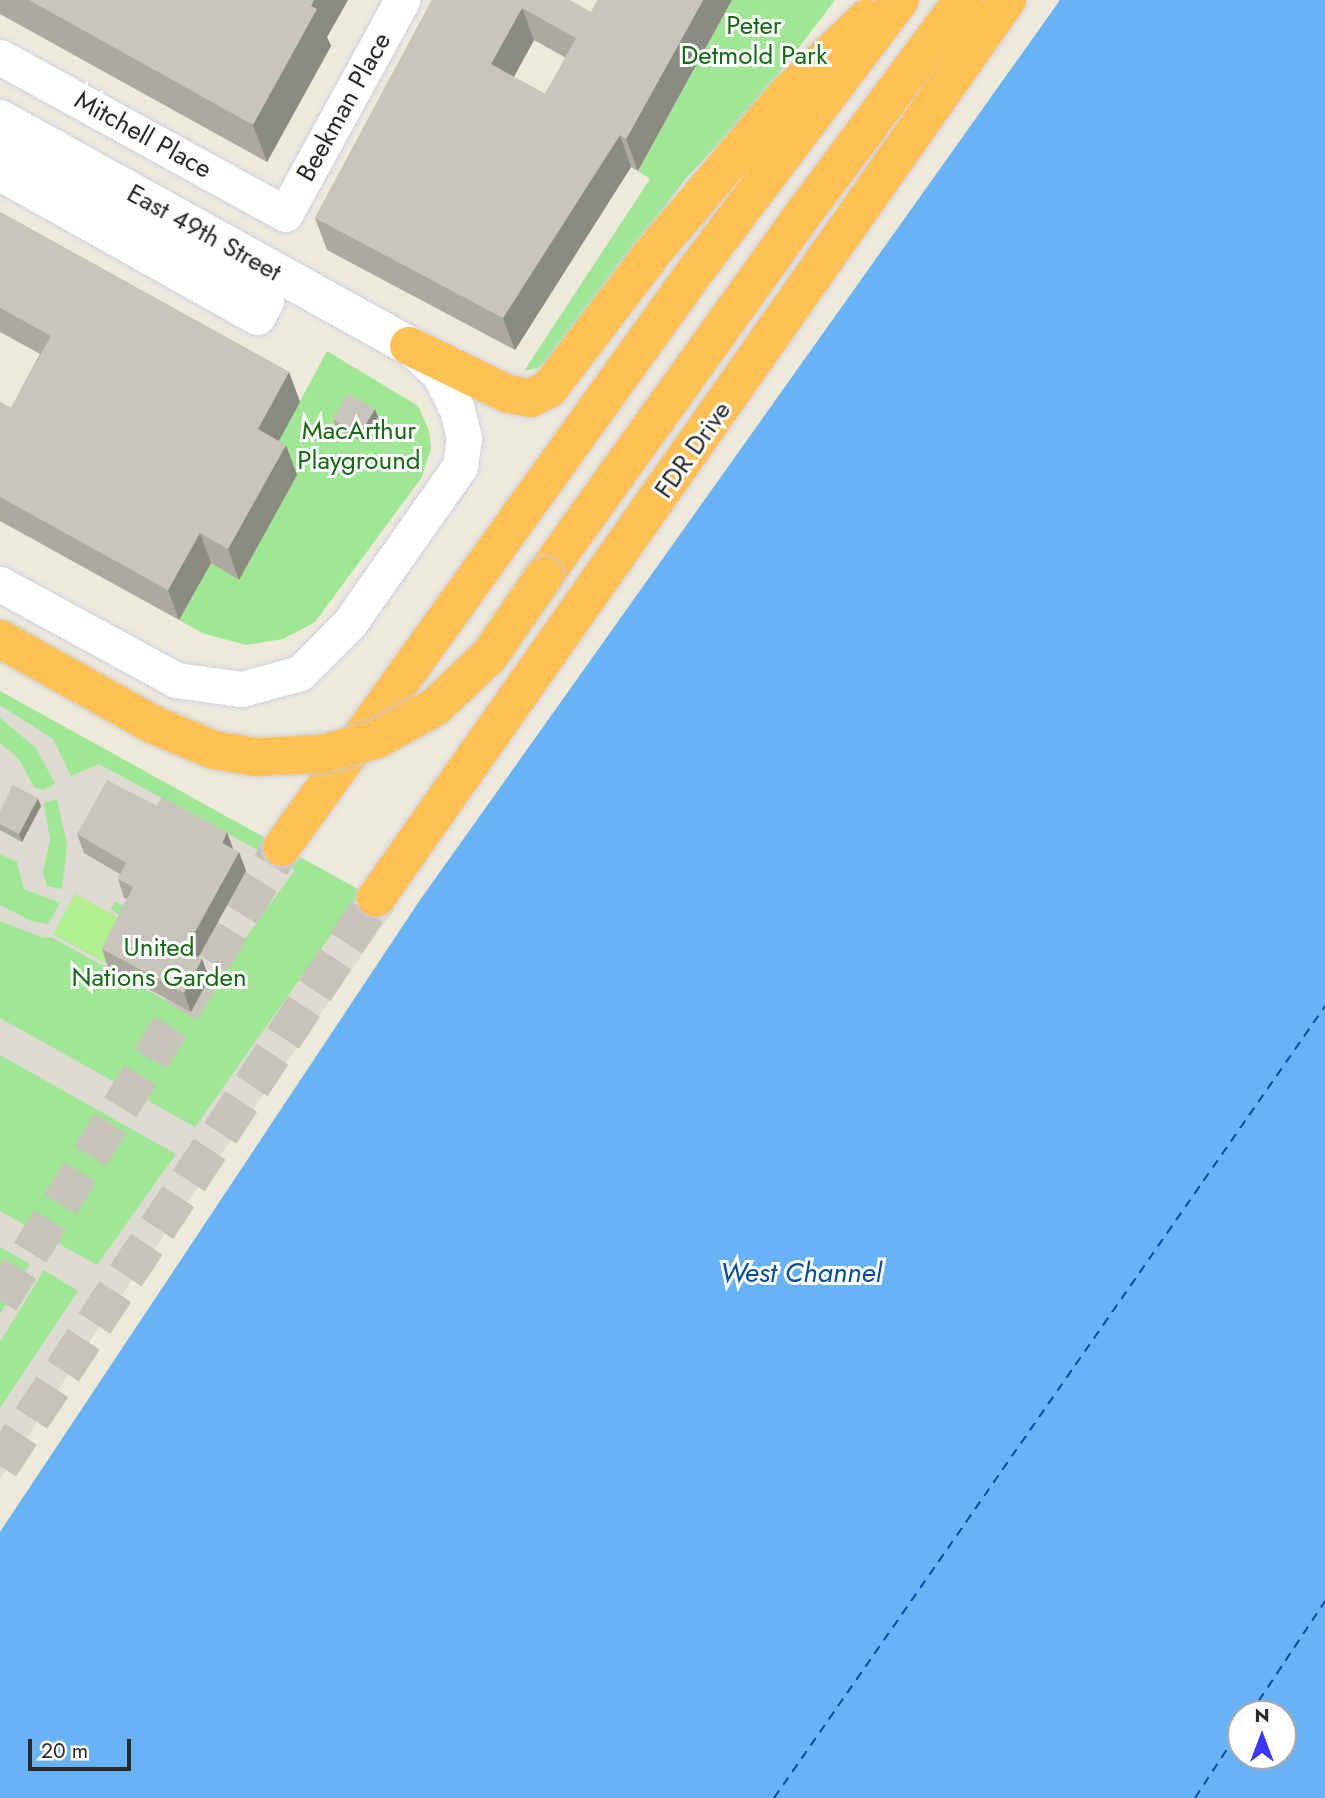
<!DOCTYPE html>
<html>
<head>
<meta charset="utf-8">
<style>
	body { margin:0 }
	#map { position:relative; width:1325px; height:1798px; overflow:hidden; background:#ede9db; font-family:Jost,sans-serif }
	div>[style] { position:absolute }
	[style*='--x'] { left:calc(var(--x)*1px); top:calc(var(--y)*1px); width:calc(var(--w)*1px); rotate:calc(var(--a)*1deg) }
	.green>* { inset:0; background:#9fe794 }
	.pitch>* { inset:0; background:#b3f08f; transform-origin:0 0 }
	.plaza>* { inset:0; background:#dddbd2 }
	.water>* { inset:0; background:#67b3f6 }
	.ferry>* { height:2px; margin-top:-1px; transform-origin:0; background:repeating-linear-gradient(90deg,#054ca4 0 9px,transparent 0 16px) }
	.highway-tunnel>* { height:38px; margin-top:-19px; transform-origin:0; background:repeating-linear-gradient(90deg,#c6c3b8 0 38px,transparent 0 57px) }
	.roads { filter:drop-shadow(0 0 2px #d1d0e4) drop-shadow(0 0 2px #d1d0e4) }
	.street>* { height:35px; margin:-17.5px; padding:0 17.5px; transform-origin:17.5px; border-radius:17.5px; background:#fff }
	.secondary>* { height:38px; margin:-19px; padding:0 19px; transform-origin:19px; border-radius:19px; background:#fff }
	.highway>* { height:38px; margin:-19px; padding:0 19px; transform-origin:19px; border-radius:19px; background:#ffc154 }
	.bridges { filter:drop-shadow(0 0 2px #ccc) drop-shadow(0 0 2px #ccc) }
	.highway-bridge>* { height:38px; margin:-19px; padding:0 19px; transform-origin:19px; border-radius:19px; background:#ffc154 }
	.wall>* { inset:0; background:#acaaa0 }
	.shaded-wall>* { inset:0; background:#8c8b82 }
	.building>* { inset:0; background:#c8c6ba; transform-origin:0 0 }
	span { translate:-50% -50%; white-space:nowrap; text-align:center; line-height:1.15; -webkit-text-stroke:6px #fff; paint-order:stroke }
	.park-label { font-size:26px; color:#156c15 }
	.street-label { font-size:26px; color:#2a2a2a }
	.water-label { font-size:28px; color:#054ca4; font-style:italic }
	.north { position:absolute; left:1227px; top:1700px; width:70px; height:70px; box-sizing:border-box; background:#fff; border:2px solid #aaa; border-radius:50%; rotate:0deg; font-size:19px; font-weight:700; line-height:28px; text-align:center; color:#2a2a2a }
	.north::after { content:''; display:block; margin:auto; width:24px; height:32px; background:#3a36ff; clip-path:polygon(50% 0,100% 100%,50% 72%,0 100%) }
	.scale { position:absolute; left:28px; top:1739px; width:103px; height:32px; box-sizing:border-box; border:4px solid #2a2a2a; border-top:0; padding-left:9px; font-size:21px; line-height:24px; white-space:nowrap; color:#2a2a2a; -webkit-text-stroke:5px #fff; paint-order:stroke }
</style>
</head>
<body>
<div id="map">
	<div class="green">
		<i style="clip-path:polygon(732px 0,835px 0,748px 114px,686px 178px,549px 365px,524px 371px,650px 179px,638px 171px)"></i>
		<i style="clip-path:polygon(327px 351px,418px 406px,429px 431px,431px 448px,422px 477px,315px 622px,283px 639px,246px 645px,202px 633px,179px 620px,211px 563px,239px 579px,269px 459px)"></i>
		<i style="clip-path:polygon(0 691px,394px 909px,98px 1328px,0 1479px)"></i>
	</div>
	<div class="pitch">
		<i style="left:75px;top:894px;width:60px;height:45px;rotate:29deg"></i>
	</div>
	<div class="plaza">
		<i style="clip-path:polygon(evenodd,0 705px,53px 739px,71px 776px,99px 764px,295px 870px,190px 1014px,51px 937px,44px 938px,0 921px,0 905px,31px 921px,48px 924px,60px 903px,24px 889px,17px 862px,0 854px,0 830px,22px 842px,0 825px,0 743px,19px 759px,34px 787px,43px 790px,55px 784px,36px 748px,0 718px,0 705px,57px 799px,67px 845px,62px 889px,47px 886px,43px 873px,50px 839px,44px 803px,57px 799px,0 705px,75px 894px,128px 923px,106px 963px,53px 934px,75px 894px,0 705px,115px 901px,166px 929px,162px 938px,111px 910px,115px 901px)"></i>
		<i style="clip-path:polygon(362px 891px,394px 909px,98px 1328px,0 1479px,0 1408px,78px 1291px,44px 1270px,0 1342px,0 1314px,30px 1264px,0 1247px,0 1211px,97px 1265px,176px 1154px,0 1055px,0 1018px,195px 1127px)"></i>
	</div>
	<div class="water">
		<i style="clip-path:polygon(evenodd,1060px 0,1325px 0,1325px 1798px,0 1798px,0 1532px,420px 900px,1060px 0,1283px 1714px,1283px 1756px,1241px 1756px,1241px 1714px,1283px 1714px)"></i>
	</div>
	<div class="ferry">
		<i style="--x:1250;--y:1714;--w:136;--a:-56.4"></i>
		<i style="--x:774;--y:1798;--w:965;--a:-55.17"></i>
		<i style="--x:1195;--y:1798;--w:84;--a:-56.7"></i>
	</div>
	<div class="highway-tunnel">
		<i style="--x:0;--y:1301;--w:534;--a:-58.15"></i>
		<i style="--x:0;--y:1466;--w:681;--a:-56.5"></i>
	</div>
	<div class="roads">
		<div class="street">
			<i style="--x:0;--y:57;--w:325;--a:28.8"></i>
			<i style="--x:285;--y:214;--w:244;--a:-61.3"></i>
			<i style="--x:0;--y:153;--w:304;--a:29.1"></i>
			<i style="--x:266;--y:301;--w:18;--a:119"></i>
			<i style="--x:257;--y:317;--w:295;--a:-150.7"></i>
			<i style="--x:0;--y:584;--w:200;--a:28.6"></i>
			<i style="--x:176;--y:680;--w:67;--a:7.8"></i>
			<i style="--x:242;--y:689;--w:60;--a:-15.4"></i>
			<i style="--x:300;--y:673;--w:69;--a:-45"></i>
			<i style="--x:349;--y:624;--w:193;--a:-54.9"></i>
			<i style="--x:460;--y:466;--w:28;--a:-82"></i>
			<i style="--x:464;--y:438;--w:30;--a:-104"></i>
			<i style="--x:457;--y:409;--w:38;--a:-117"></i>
			<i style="--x:440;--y:375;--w:35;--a:-137"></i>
		</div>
		<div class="secondary">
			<i style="--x:0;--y:119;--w:468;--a:29"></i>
		</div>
		<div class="highway">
			<i style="--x:409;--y:346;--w:110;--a:25.9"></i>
			<i style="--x:508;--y:394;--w:23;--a:10"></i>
			<i style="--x:531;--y:398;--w:20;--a:-27"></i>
			<i style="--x:549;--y:389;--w:173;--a:-52.7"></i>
			<i style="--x:654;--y:251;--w:207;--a:-49.7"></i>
			<i style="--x:788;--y:93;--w:108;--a:-43.5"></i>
			<i style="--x:544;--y:576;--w:447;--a:-54.4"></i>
			<i style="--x:804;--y:213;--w:266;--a:-53.3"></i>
			<i style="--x:282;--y:847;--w:707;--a:-54.33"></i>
			<i style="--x:694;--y:273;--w:342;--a:-53"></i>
			<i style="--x:376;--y:898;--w:1098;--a:-54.91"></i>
		</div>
	</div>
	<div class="bridges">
		<div class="highway-bridge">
			<i style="--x:0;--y:639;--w:176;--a:29.2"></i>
			<i style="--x:154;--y:725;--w:65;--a:22.6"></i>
			<i style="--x:214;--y:750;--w:43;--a:9.5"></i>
			<i style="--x:256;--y:757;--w:65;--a:-2.6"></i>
			<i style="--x:321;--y:754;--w:56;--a:-14.5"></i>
			<i style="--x:375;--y:740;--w:68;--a:-28.8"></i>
			<i style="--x:435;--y:707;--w:74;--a:-43.4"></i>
			<i style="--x:489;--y:656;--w:97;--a:-55.5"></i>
		</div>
	</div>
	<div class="wall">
		<i style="clip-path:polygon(0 0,348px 0,327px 37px,331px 46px,267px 162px,0 14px)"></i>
		<i style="clip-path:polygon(evenodd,432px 0,591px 12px,638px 171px,631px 167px,515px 350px,327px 250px,315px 218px,432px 0,534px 40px,566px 58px,545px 94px,514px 77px,534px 40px)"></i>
		<i style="clip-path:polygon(0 212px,289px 372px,300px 402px,279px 440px,297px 475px,239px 580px,211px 563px,179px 620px,0 521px,0 402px,11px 408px,40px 354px,0 332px)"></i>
		<i style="clip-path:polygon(378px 417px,363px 442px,336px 427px,333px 419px)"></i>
		<i style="clip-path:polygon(41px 806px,22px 842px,0 830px,0 811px)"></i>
		<i style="clip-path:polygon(77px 834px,233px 849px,239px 852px,246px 871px,198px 957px,202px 959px,209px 978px,191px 1012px,108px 967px,102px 949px,127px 899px,124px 898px,118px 879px,120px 874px,84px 853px)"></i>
	</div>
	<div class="shaded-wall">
		<i style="clip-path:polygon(314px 0,348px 0,327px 37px,331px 46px,267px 162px,253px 125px)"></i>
		<i style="clip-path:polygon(703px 0,732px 0,638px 171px,626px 139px)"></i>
		<i style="clip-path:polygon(522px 8px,534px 40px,503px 96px,491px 64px)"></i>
		<i style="clip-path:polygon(620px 135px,631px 167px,515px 350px,503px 318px)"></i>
		<i style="clip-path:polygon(289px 372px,300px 402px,269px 459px,258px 429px)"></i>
		<i style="clip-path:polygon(375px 409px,378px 417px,363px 442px,360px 434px)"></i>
		<i style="clip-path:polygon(286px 445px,297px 475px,239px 580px,228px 549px)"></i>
		<i style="clip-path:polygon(200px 533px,211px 563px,179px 620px,168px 590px)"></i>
		<i style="clip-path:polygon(38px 798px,41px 806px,22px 842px,19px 834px)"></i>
		<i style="clip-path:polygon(227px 832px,234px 851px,222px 843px)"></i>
		<i style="clip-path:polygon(239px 852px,246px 871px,192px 969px,185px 950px)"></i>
		<i style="clip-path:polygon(202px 959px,209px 978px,191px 1012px,184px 993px)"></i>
	</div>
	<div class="building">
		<i style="clip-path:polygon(29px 0,314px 0,311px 6px,317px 9px,253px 125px)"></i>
		<i style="clip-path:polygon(evenodd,432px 0,570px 0,591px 12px,597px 0,703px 0,626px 139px,620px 135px,503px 318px,315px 218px,432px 0,522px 8px,576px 38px,545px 94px,491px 64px,522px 8px)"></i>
		<i style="clip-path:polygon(0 212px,289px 372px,258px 429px,286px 445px,228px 549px,200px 533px,168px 590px,0 497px,0 402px,11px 408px,51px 336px,0 308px)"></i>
		<i style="left:348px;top:393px;width:31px;height:30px;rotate:31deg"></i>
		<i style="clip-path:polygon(107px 780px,157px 806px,162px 797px,227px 832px,222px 843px,239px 852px,185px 950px,202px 959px,184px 993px,102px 949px,133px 887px,118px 879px,126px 863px,77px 834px)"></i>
		<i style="clip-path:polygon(13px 785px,38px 798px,19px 834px,0 824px,0 811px)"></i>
	</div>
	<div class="park-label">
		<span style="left:754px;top:41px">Peter<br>Detmold Park</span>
		<span style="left:359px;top:446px">MacArthur<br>Playground</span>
		<span style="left:159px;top:963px">United<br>Nations Garden</span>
	</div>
	<div class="street-label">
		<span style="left:344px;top:107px;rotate:-61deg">Beekman Place</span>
		<span style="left:143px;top:135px;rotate:29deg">Mitchell Place</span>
		<span style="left:204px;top:233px;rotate:29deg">East 49th Street</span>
		<span style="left:693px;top:450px;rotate:-55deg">FDR Drive</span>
	</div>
	<div class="water-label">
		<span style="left:801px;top:1273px">West Channel</span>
	</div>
	<div class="north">N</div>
	<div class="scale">20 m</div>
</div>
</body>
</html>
